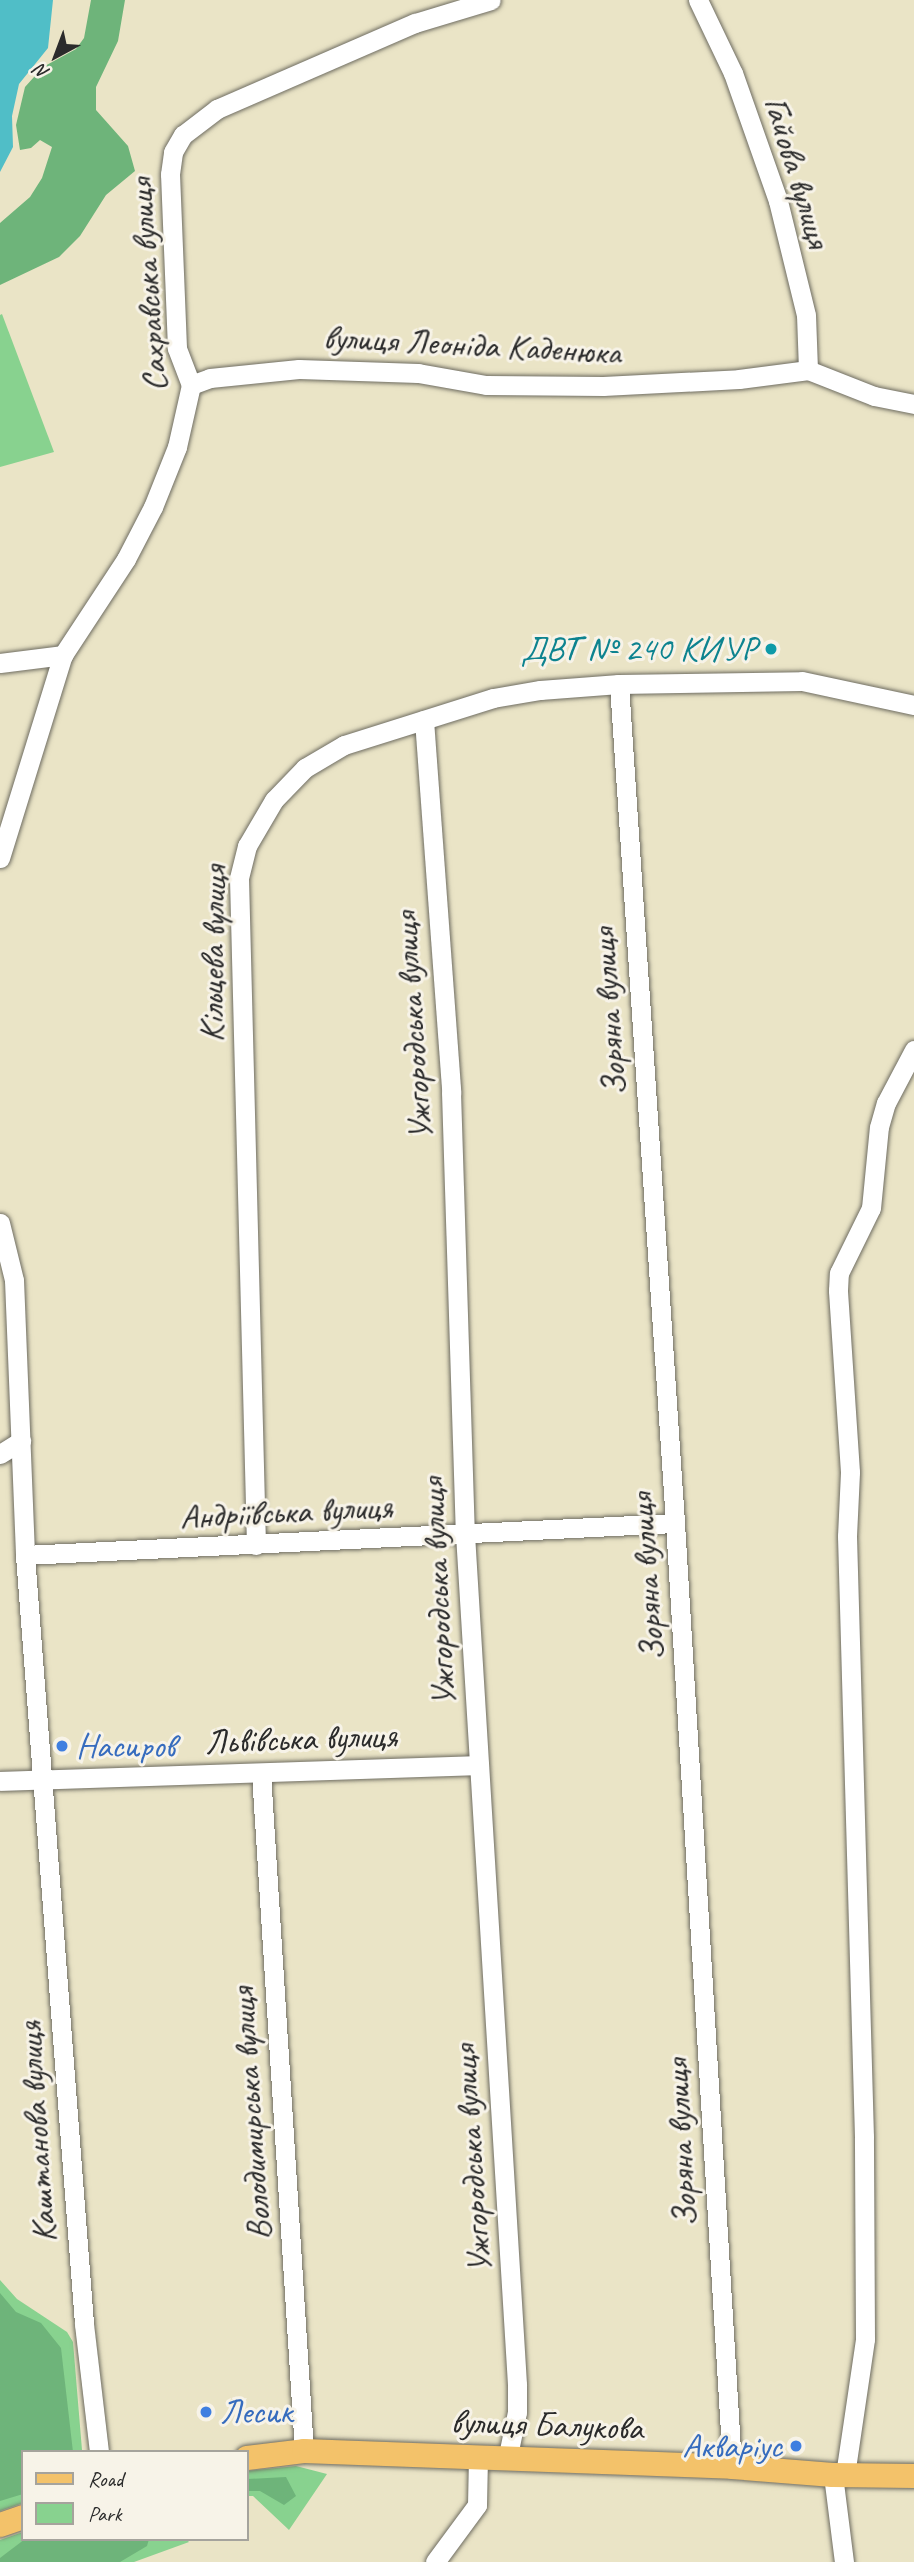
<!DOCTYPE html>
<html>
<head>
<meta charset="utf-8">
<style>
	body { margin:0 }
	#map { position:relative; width:914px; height:2562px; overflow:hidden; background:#eae4c6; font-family:Caveat,sans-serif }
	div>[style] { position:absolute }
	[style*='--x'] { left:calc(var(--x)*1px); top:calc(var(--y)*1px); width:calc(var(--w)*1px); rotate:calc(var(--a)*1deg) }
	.green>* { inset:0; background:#88d28f }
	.forest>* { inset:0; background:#6eb47a }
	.water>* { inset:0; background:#50bec7 }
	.roads { filter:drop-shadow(0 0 2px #6e6c61) drop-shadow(0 0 2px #6e6c61) }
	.minor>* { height:19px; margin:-9.5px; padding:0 9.5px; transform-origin:9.5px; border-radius:9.5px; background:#fff }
	.major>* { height:24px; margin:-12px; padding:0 12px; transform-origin:12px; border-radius:12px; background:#f3c26a }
	.dots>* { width:19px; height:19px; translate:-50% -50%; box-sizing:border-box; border:4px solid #f7f3e8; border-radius:50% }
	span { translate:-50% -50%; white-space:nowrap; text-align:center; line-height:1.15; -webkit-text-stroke:6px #f7f3e8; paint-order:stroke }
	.street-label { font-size:35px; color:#2b2b2b }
	.culture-label { font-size:35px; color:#0d838f }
	.right { translate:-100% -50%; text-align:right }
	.shop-label { font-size:35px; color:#366cbe }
	.left { translate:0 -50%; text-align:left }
	.legend { position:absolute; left:21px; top:2450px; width:228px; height:91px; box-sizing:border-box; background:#f7f3e8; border:2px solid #a5a39c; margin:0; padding:9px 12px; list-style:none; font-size:21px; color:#2b2b2b }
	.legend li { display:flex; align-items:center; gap:14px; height:35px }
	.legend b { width:35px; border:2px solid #a5a39c }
	.north { position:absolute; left:21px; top:21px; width:70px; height:70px; -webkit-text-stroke:5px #f7f3e8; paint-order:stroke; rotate:221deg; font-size:19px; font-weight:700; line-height:28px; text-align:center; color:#2b2b2b }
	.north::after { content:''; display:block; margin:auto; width:24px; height:32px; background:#2b2b2b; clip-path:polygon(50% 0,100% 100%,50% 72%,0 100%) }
</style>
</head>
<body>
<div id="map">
	<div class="green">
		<i style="clip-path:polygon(2px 314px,54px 452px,0 467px,0 315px)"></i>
		<i style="clip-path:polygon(0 2280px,17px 2299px,67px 2332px,73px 2342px,82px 2450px,23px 2452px,23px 2503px,0 2511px)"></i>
		<i style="clip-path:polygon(296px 2466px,327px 2474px,289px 2530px,253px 2496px,247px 2496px,247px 2471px)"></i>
		<i style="clip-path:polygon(23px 2532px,23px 2539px,186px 2539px,189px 2542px,134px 2562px,0 2562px,0 2540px)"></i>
	</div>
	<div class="forest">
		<i style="clip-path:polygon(91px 0,125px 0,118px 41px,96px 87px,96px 110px,128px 146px,135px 171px,106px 195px,80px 236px,59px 257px,0 285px,0 223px,30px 197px,42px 178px,52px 147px,40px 140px,31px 148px,20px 150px,16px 125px,25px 87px,43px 67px,76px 49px,84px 38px)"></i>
		<i style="clip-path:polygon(0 2293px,16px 2312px,41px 2323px,61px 2348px,73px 2452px,23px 2452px,23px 2494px,0 2501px)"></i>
		<i style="clip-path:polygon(286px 2477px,296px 2496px,284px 2505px,260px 2491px,247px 2491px,247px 2479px)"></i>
		<i style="clip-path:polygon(25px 2539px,149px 2539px,147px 2546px,120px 2562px,0 2562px,0 2558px)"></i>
	</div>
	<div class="water">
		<i style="clip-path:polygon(0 0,53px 0,48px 48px,19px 84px,12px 116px,13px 147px,0 172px)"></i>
	</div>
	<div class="roads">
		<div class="minor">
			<i style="--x:698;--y:0;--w:81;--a:64.4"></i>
			<i style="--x:733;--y:73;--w:136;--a:70.6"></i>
			<i style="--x:778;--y:201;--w:117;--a:76.2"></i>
			<i style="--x:806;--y:315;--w:55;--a:87.9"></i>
			<i style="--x:191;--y:385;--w:20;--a:-20"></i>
			<i style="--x:210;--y:378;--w:89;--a:-5.8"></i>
			<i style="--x:299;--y:369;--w:119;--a:1.9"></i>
			<i style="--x:418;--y:373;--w:69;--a:10"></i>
			<i style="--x:486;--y:385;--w:117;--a:0.5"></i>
			<i style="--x:603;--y:386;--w:136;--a:-2.9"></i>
			<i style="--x:739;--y:379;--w:70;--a:-7.4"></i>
			<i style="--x:808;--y:370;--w:71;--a:21.5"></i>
			<i style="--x:874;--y:396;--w:41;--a:11.3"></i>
			<i style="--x:0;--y:663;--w:64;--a:-7.2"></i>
			<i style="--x:619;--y:684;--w:841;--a:86.18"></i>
			<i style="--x:675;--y:1523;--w:946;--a:86.54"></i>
			<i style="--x:424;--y:720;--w:373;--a:85.8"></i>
			<i style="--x:451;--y:1092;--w:442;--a:88.2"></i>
			<i style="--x:465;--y:1534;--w:853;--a:86.5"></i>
			<i style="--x:517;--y:2385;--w:27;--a:90"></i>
			<i style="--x:517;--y:2412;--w:49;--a:101.8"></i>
			<i style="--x:0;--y:858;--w:213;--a:-72.8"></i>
			<i style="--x:63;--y:655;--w:115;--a:-56.7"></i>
			<i style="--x:126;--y:559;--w:59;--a:-62.6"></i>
			<i style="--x:153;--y:507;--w:65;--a:-68.2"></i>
			<i style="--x:177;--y:447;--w:64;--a:-77.3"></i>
			<i style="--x:191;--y:385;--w:40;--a:-111"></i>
			<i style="--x:177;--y:348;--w:174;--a:-92.3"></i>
			<i style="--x:170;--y:174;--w:22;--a:-82"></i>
			<i style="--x:173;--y:152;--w:20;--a:-60"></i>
			<i style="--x:183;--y:135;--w:43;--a:-37.4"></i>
			<i style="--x:217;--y:109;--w:216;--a:-23.5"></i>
			<i style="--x:415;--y:23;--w:79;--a:-16.8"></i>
			<i style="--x:0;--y:1223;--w:59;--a:76.2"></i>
			<i style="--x:14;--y:1280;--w:275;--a:87.7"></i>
			<i style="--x:25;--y:1555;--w:771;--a:85.61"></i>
			<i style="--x:84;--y:2324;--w:129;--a:83.3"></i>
			<i style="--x:0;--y:1454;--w:25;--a:-32"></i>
			<i style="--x:256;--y:1545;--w:667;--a:-91.46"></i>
			<i style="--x:239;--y:878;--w:33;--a:-76"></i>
			<i style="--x:247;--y:846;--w:53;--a:-59.6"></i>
			<i style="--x:274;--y:800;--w:45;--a:-45.9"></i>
			<i style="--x:305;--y:768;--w:45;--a:-30.5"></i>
			<i style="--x:344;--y:745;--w:156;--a:-17.5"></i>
			<i style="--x:493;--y:698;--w:48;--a:-9.7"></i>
			<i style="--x:540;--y:690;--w:79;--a:-4.3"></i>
			<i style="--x:619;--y:684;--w:183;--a:-0.9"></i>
			<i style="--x:802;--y:681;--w:115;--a:12.1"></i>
			<i style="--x:25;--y:1555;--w:651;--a:-2.82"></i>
			<i style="--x:261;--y:1773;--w:679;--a:86.37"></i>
			<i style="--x:0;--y:1781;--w:479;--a:-1.9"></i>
			<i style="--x:833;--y:2475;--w:88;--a:82.8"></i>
			<i style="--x:845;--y:2475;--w:137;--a:-81.6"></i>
			<i style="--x:865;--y:2339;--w:202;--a:-90.3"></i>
			<i style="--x:864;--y:2137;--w:601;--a:-91.62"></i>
			<i style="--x:847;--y:1536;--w:64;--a:-87.3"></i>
			<i style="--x:850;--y:1472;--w:182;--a:-93.8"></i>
			<i style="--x:838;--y:1290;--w:17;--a:-87"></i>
			<i style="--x:839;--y:1273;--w:72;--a:-63.8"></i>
			<i style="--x:871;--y:1208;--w:81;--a:-84.4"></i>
			<i style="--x:879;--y:1127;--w:25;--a:-74"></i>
			<i style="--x:886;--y:1103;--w:60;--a:-62.2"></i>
			<i style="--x:435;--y:2562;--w:71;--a:-53.6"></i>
			<i style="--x:477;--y:2505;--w:47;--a:-88.8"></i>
		</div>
		<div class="major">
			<i style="--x:247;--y:2458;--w:57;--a:-7"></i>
			<i style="--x:304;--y:2451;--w:428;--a:2.1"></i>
			<i style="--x:732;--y:2467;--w:101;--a:4.5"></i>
			<i style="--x:833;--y:2475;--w:81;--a:0.7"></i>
			<i style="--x:0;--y:2525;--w:24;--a:-19"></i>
		</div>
	</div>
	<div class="dots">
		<i style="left:771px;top:649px;background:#0f9aa8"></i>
		<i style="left:62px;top:1746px;background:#3f7fe0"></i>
		<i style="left:206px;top:2412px;background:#3f7fe0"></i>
		<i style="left:796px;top:2446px;background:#3f7fe0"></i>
	</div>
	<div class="street-label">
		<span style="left:797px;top:172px;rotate:73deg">Гайова вулиця</span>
		<span style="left:148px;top:285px;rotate:-94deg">Сахравська вулиця</span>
		<span style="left:472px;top:345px;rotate:3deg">вулиця Леоніда Каденюка</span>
		<span style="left:213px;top:954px;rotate:-89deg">Кільцева вулиця</span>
		<span style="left:609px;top:1012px;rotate:-94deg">Зоряна вулиця</span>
		<span style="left:413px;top:1026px;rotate:-94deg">Ужгородська вулиця</span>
		<span style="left:286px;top:1512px;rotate:-3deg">Андріївська вулиця</span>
		<span style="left:647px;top:1577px;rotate:-94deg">Зоряна вулиця</span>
		<span style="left:438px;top:1592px;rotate:-93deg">Ужгородська вулиця</span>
		<span style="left:301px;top:1739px;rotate:-2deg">Львівська вулиця</span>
		<span style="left:251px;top:2114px;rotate:-94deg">Володимирська вулиця</span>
		<span style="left:37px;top:2132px;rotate:-94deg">Каштанова вулиця</span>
		<span style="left:681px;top:2143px;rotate:-93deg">Зоряна вулиця</span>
		<span style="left:472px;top:2159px;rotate:-94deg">Ужгородська вулиця</span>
		<span style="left:547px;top:2425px;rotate:2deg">вулиця Балукова</span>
	</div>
	<div class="culture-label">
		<span class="right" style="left:757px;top:649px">ДВТ № 240 КИУР</span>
	</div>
	<div class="shop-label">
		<span class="left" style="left:76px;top:1746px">Насиров</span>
		<span class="left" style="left:220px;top:2412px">Лесик</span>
		<span class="right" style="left:782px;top:2446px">Акваріус</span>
	</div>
	<ul class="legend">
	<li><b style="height:9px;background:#f3c26a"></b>Road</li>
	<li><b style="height:19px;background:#88d28f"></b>Park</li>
	</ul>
	<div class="north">N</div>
</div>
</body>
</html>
